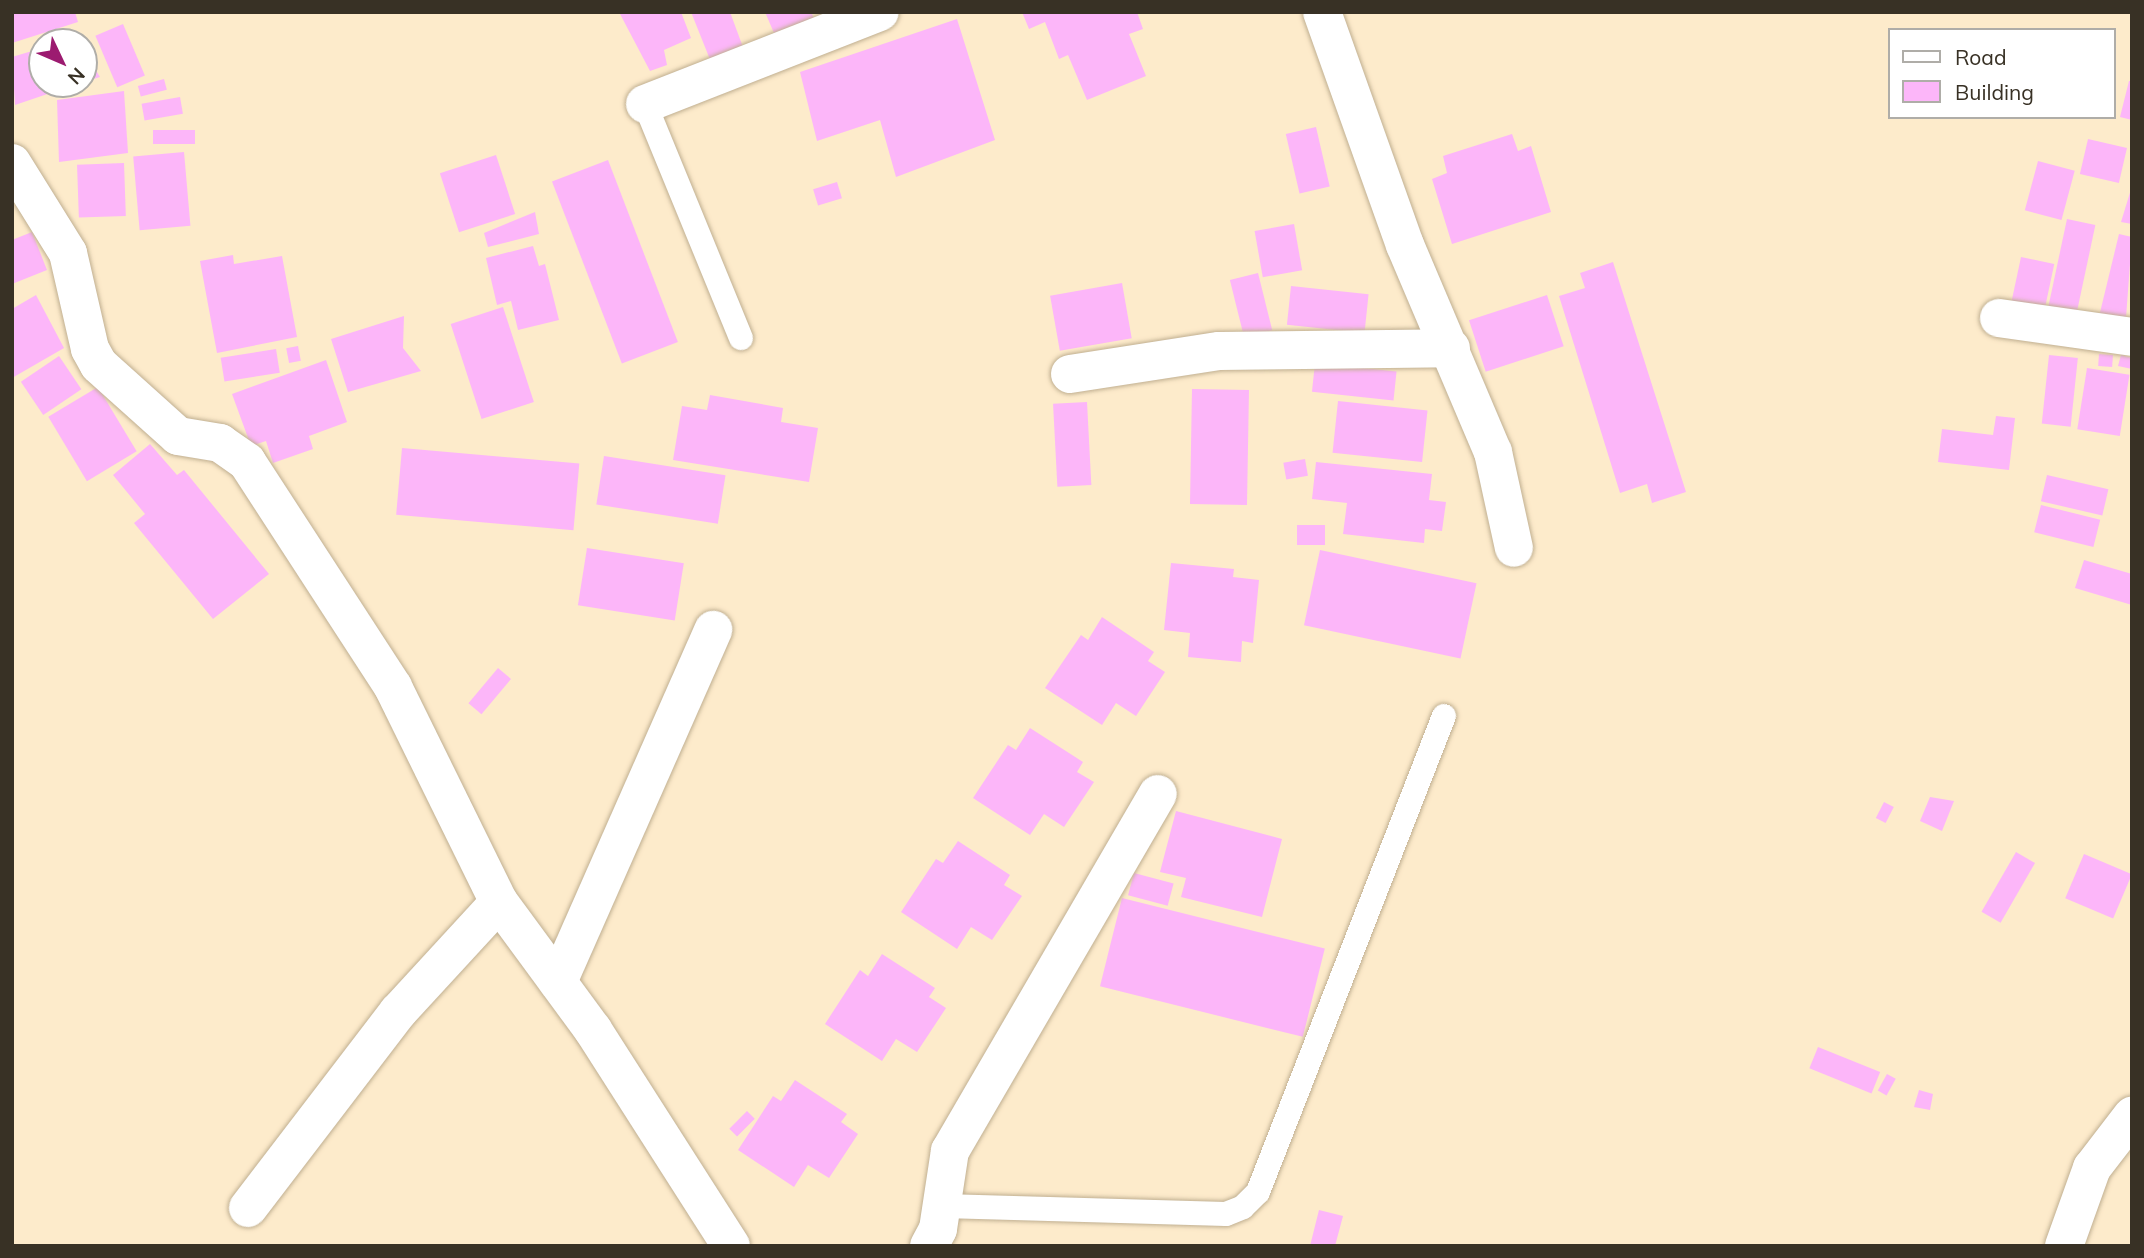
<!DOCTYPE html>
<html>
<head>
<meta charset="utf-8">
<style>
	body { margin:0 }
	#map { position:relative; width:2144px; height:1258px; overflow:hidden; background:#fdebcb; font-family:Mulish,sans-serif }
	div>[style] { position:absolute }
	[style*='--x'] { left:calc(var(--x)*1px); top:calc(var(--y)*1px); width:calc(var(--w)*1px); rotate:calc(var(--a)*1deg) }
	.building>* { inset:0; background:#fcb6f9; transform-origin:0 0 }
	.roads { filter:drop-shadow(0 0 2px #c0af91) drop-shadow(0 0 2px #c0af91) }
	.service>* { height:24px; margin:-12px; padding:0 12px; transform-origin:12px; border-radius:12px; background:#fff }
	.minor>* { height:38px; margin:-19px; padding:0 19px; transform-origin:19px; border-radius:19px; background:#fff }
	span { translate:-50% -50%; white-space:nowrap; text-align:center; line-height:1.15; -webkit-text-stroke:6px #fff; paint-order:stroke }
	.frame { position:absolute; inset:0; border:14px solid #383125; pointer-events:none }
	.legend { position:absolute; left:1888px; top:28px; width:228px; height:91px; box-sizing:border-box; background:#fff; border:2px solid #afada8; margin:0; padding:9px 12px; list-style:none; font-size:21px; color:#383125 }
	.legend li { display:flex; align-items:center; gap:14px; height:35px }
	.legend b { width:35px; border:2px solid #afada8 }
	.north { position:absolute; left:28px; top:28px; width:70px; height:70px; box-sizing:border-box; background:#fff; border:2px solid #afada8; border-radius:50%; rotate:134deg; font-size:19px; font-weight:700; line-height:28px; text-align:center; color:#383125 }
	.north::after { content:''; display:block; margin:auto; width:24px; height:32px; background:#9c1b70; clip-path:polygon(50% 0,100% 100%,50% 72%,0 100%) }
</style>
</head>
<body>
<div id="map">
	<div class="building">
		<i style="clip-path:polygon(12px 12px,75px 12px,78px 22px,12px 43px)"></i>
		<i style="clip-path:polygon(619px 12px,681px 12px,691px 38px,664px 50px,667px 65px,650px 71px)"></i>
		<i style="clip-path:polygon(691px 12px,730px 12px,744px 50px,711px 62px)"></i>
		<i style="clip-path:polygon(765px 12px,811px 12px,814px 18px,774px 33px)"></i>
		<i style="clip-path:polygon(1022px 12px,1137px 12px,1143px 29px,1129px 34px,1146px 76px,1087px 100px,1068px 55px,1059px 59px,1045px 22px,1029px 29px)"></i>
		<i style="clip-path:polygon(957px 19px,995px 140px,896px 177px,880px 120px,817px 141px,800px 72px)"></i>
		<i style="left:123px;top:24px;width:56px;height:30px;rotate:67deg"></i>
		<i style="clip-path:polygon(42px 48px,42px 84px,77px 84px,15px 105px,12px 57px)"></i>
		<i style="clip-path:polygon(84px 51px,100px 77px,84px 82px)"></i>
		<i style="left:164px;top:79px;width:11px;height:27px;rotate:75deg"></i>
		<i style="clip-path:polygon(2129px 81px,2132px 81px,2132px 120px,2120px 117px)"></i>
		<i style="clip-path:polygon(124px 91px,128px 153px,59px 162px,57px 100px)"></i>
		<i style="left:180px;top:97px;width:17px;height:39px;rotate:80deg"></i>
		<i style="left:1316px;top:127px;width:61px;height:31px;rotate:77deg"></i>
		<i style="left:195px;top:130px;width:14px;height:42px;rotate:90deg"></i>
		<i style="clip-path:polygon(1512px 134px,1518px 151px,1531px 146px,1551px 212px,1452px 244px,1432px 179px,1447px 173px,1443px 156px)"></i>
		<i style="left:2088px;top:139px;width:40px;height:36px;rotate:13deg"></i>
		<i style="left:184px;top:152px;width:74px;height:51px;rotate:85deg"></i>
		<i style="left:496px;top:155px;width:62px;height:59px;rotate:72deg"></i>
		<i style="left:608px;top:160px;width:195px;height:60px;rotate:69deg"></i>
		<i style="left:2038px;top:161px;width:38px;height:51px;rotate:15deg"></i>
		<i style="left:124px;top:163px;width:53px;height:47px;rotate:88deg"></i>
		<i style="left:837px;top:182px;width:17px;height:25px;rotate:73deg"></i>
		<i style="clip-path:polygon(2132px 186px,2132px 224px,2121px 222px)"></i>
		<i style="clip-path:polygon(535px 212px,539px 234px,488px 247px,484px 233px)"></i>
		<i style="left:2067px;top:219px;width:29px;height:100px;rotate:12deg"></i>
		<i style="left:1294px;top:224px;width:47px;height:40px;rotate:80deg"></i>
		<i style="clip-path:polygon(32px 232px,47px 270px,12px 284px,12px 240px)"></i>
		<i style="clip-path:polygon(2119px 234px,2132px 237px,2125px 331px,2097px 325px)"></i>
		<i style="clip-path:polygon(533px 246px,539px 266px,545px 264px,559px 320px,518px 330px,511px 301px,497px 305px,486px 258px)"></i>
		<i style="clip-path:polygon(233px 255px,234px 264px,282px 256px,297px 337px,217px 353px,200px 261px)"></i>
		<i style="left:2021px;top:257px;width:34px;height:57px;rotate:12deg"></i>
		<i style="clip-path:polygon(1613px 262px,1686px 492px,1652px 503px,1647px 484px,1620px 493px,1559px 296px,1585px 288px,1580px 273px)"></i>
		<i style="left:1258px;top:273px;width:59px;height:29px;rotate:76deg"></i>
		<i style="left:1122px;top:283px;width:56px;height:73px;rotate:80deg"></i>
		<i style="left:1291px;top:286px;width:78px;height:39px;rotate:6deg"></i>
		<i style="clip-path:polygon(36px 295px,64px 348px,12px 378px,12px 309px)"></i>
		<i style="left:1547px;top:295px;width:54px;height:82px;rotate:72deg"></i>
		<i style="left:503px;top:307px;width:100px;height:55px;rotate:72deg"></i>
		<i style="clip-path:polygon(404px 316px,403px 348px,421px 371px,348px 392px,331px 339px)"></i>
		<i style="left:298px;top:346px;width:15px;height:12px;rotate:79deg"></i>
		<i style="left:276px;top:349px;width:24px;height:56px;rotate:81deg"></i>
		<i style="left:2099px;top:354px;width:14px;height:12px;rotate:4deg"></i>
		<i style="left:2049px;top:355px;width:29px;height:69px;rotate:6deg"></i>
		<i style="clip-path:polygon(2121px 355px,2132px 358px,2132px 369px,2118px 366px)"></i>
		<i style="left:59px;top:356px;width:40px;height:46px;rotate:56deg"></i>
		<i style="clip-path:polygon(326px 360px,347px 422px,309px 436px,313px 449px,273px 463px,266px 441px,251px 446px,232px 394px)"></i>
		<i style="left:1315px;top:363px;width:82px;height:29px;rotate:6deg"></i>
		<i style="left:2087px;top:368px;width:43px;height:62px;rotate:9deg"></i>
		<i style="left:98px;top:387px;width:75px;height:58px;rotate:59deg"></i>
		<i style="left:1192px;top:389px;width:57px;height:115px;rotate:1deg"></i>
		<i style="clip-path:polygon(710px 395px,783px 408px,781px 422px,818px 428px,809px 482px,673px 460px,682px 406px,707px 410px)"></i>
		<i style="left:1338px;top:401px;width:90px;height:52px;rotate:6deg"></i>
		<i style="left:1087px;top:402px;width:83px;height:34px;rotate:87deg"></i>
		<i style="clip-path:polygon(1996px 416px,2015px 418px,2009px 470px,1938px 462px,1942px 429px,1993px 435px)"></i>
		<i style="clip-path:polygon(150px 444px,177px 475px,184px 470px,269px 574px,213px 619px,134px 523px,145px 514px,113px 475px)"></i>
		<i style="left:402px;top:448px;width:178px;height:67px;rotate:5deg"></i>
		<i style="left:604px;top:456px;width:123px;height:49px;rotate:9deg"></i>
		<i style="left:1305px;top:459px;width:17px;height:22px;rotate:80deg"></i>
		<i style="clip-path:polygon(1316px 462px,1432px 474px,1429px 500px,1446px 502px,1442px 531px,1425px 529px,1424px 543px,1343px 534px,1347px 503px,1312px 499px)"></i>
		<i style="left:2047px;top:475px;width:63px;height:27px;rotate:13deg"></i>
		<i style="left:2041px;top:505px;width:61px;height:28px;rotate:14deg"></i>
		<i style="left:1297px;top:525px;width:28px;height:20px"></i>
		<i style="left:587px;top:548px;width:98px;height:58px;rotate:9deg"></i>
		<i style="left:1320px;top:550px;width:160px;height:77px;rotate:12deg"></i>
		<i style="clip-path:polygon(2084px 560px,2132px 574px,2132px 605px,2075px 588px)"></i>
		<i style="clip-path:polygon(1171px 563px,1234px 569px,1233px 577px,1259px 580px,1253px 643px,1242px 641px,1241px 662px,1188px 657px,1190px 633px,1164px 630px)"></i>
		<i style="clip-path:polygon(1102px 617px,1154px 652px,1148px 661px,1165px 672px,1136px 716px,1116px 703px,1102px 725px,1045px 688px,1081px 635px,1088px 640px)"></i>
		<i style="left:498px;top:668px;width:17px;height:46px;rotate:40deg"></i>
		<i style="clip-path:polygon(1030px 728px,1083px 762px,1077px 772px,1094px 782px,1064px 827px,1044px 814px,1030px 835px,973px 798px,1008px 745px,1016px 750px)"></i>
		<i style="clip-path:polygon(1930px 797px,1954px 801px,1942px 831px,1920px 821px)"></i>
		<i style="left:1884px;top:802px;width:11px;height:18px;rotate:27deg"></i>
		<i style="clip-path:polygon(1176px 811px,1282px 839px,1262px 917px,1181px 897px,1186px 878px,1160px 872px)"></i>
		<i style="clip-path:polygon(958px 841px,1010px 875px,1004px 885px,1022px 896px,992px 940px,971px 927px,957px 949px,901px 912px,936px 859px,943px 863px)"></i>
		<i style="left:2016px;top:852px;width:22px;height:69px;rotate:30deg"></i>
		<i style="left:2084px;top:854px;width:52px;height:48px;rotate:23deg"></i>
		<i style="left:1134px;top:873px;width:41px;height:23px;rotate:15deg"></i>
		<i style="left:1122px;top:898px;width:209px;height:91px;rotate:14deg"></i>
		<i style="clip-path:polygon(882px 954px,935px 988px,929px 997px,946px 1008px,917px 1052px,896px 1039px,882px 1061px,825px 1024px,860px 970px,868px 976px)"></i>
		<i style="left:1818px;top:1047px;width:67px;height:23px;rotate:22deg"></i>
		<i style="left:1887px;top:1074px;width:10px;height:19px;rotate:29deg"></i>
		<i style="clip-path:polygon(795px 1080px,847px 1114px,841px 1122px,858px 1134px,829px 1178px,808px 1165px,794px 1187px,738px 1150px,773px 1096px,781px 1101px)"></i>
		<i style="clip-path:polygon(1919px 1090px,1933px 1094px,1930px 1110px,1914px 1107px)"></i>
		<i style="left:747px;top:1111px;width:11px;height:25px;rotate:45deg"></i>
		<i style="clip-path:polygon(1319px 1210px,1343px 1216px,1335px 1246px,1310px 1246px)"></i>
	</div>
	<div class="roads">
		<div class="service">
			<i style="--x:645;--y:104;--w:253;--a:67.7"></i>
			<i style="--x:943;--y:1206;--w:283;--a:1.6"></i>
			<i style="--x:1226;--y:1214;--w:18;--a:-22"></i>
			<i style="--x:1243;--y:1207;--w:21;--a:-45"></i>
			<i style="--x:1258;--y:1192;--w:511;--a:-68.66"></i>
		</div>
		<div class="minor">
			<i style="--x:1322;--y:12;--w:247;--a:70.4"></i>
			<i style="--x:1405;--y:245;--w:225;--a:67"></i>
			<i style="--x:1493;--y:452;--w:98;--a:77.7"></i>
			<i style="--x:645;--y:104;--w:252;--a:-21.4"></i>
			<i style="--x:12;--y:163;--w:106;--a:58.1"></i>
			<i style="--x:68;--y:253;--w:98;--a:77.1"></i>
			<i style="--x:90;--y:349;--w:18;--a:61"></i>
			<i style="--x:99;--y:365;--w:106;--a:41.9"></i>
			<i style="--x:178;--y:436;--w:43;--a:9.5"></i>
			<i style="--x:220;--y:443;--w:33;--a:35"></i>
			<i style="--x:247;--y:462;--w:268;--a:57"></i>
			<i style="--x:393;--y:687;--w:240;--a:63.8"></i>
			<i style="--x:499;--y:902;--w:159;--a:53.7"></i>
			<i style="--x:593;--y:1030;--w:256;--a:57.4"></i>
			<i style="--x:1999;--y:318;--w:134;--a:8.1"></i>
			<i style="--x:1070;--y:374;--w:151;--a:-8.8"></i>
			<i style="--x:1219;--y:351;--w:232;--a:-0.7"></i>
			<i style="--x:558;--y:982;--w:385;--a:-66.2"></i>
			<i style="--x:248;--y:1208;--w:247;--a:-52.6"></i>
			<i style="--x:398;--y:1012;--w:149;--a:-47.4"></i>
			<i style="--x:929;--y:1246;--w:19;--a:-62"></i>
			<i style="--x:938;--y:1229;--w:79;--a:-81.3"></i>
			<i style="--x:950;--y:1151;--w:413;--a:-59.8"></i>
			<i style="--x:2064;--y:1246;--w:83;--a:-70.3"></i>
			<i style="--x:2092;--y:1168;--w:66;--a:-52.4"></i>
		</div>
	</div>
	<div class="frame"></div>
	<ul class="legend">
	<li><b style="height:9px;background:#fff"></b>Road</li>
	<li><b style="height:19px;background:#fcb6f9"></b>Building</li>
	</ul>
	<div class="north">N</div>
</div>
</body>
</html>
